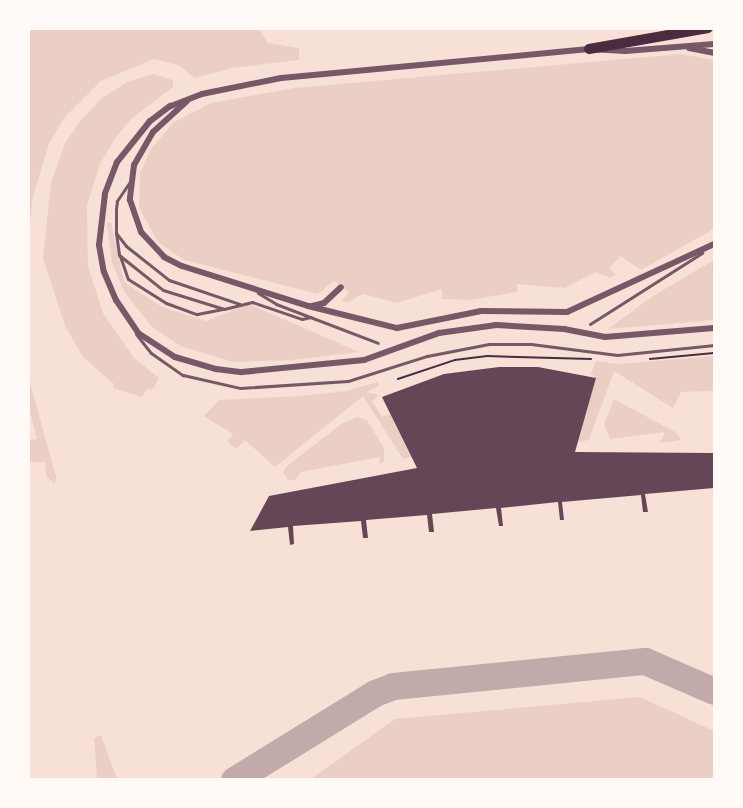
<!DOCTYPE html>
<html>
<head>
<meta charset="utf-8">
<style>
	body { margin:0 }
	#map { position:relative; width:743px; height:808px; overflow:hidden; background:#f7e1d7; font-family:Lato,sans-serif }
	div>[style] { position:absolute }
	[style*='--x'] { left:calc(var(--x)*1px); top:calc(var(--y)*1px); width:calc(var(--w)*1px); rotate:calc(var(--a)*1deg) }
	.green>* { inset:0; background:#ebcfc5 }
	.taxiway>* { height:27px; margin:-13.5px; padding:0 13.5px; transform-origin:13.5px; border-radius:13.5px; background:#c3aaaa }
	.building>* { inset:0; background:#644757 }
	.path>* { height:1.5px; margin:-0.75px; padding:0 0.75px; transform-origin:0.75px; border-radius:0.75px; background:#4a2c40 }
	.service>* { height:3px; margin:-1.5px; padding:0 1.5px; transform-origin:1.5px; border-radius:1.5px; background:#755966 }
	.minor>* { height:6px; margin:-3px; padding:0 3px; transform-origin:3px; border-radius:3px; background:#755966 }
	.trunk>* { height:10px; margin:-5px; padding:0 5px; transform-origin:5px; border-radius:5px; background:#4a2c40 }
	span { translate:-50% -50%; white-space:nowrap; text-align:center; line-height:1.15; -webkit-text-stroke:6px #fffaf5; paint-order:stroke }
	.frame { position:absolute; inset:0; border:30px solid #fffaf5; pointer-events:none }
</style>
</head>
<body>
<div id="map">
	<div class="green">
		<i style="clip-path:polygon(28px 29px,259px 29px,268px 43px,299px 48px,299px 60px,232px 68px,195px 78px,178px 65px,154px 59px,101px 81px,64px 118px,49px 144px,33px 196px,29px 232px)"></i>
		<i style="clip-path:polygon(680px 54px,714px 60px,714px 229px,641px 270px,621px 256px,609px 268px,616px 274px,611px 278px,595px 272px,565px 288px,517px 284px,517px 292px,469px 300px,442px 299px,442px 289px,397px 303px,363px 294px,348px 302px,342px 301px,349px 292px,334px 281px,318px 294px,184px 260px,158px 242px,139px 208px,140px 173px,151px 149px,174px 122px,211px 103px,295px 88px)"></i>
		<i style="clip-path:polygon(153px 74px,173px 80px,173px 87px,132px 118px,116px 137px,100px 164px,87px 206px,88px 266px,103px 313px,134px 358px,159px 378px,153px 389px,146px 390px,142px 397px,113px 388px,114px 384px,83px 357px,65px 326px,43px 258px,51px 183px,65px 143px,80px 121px,102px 98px,129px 81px)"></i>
		<i style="clip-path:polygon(107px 223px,111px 223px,124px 282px,162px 307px,206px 321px,249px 304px,359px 352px,293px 360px,233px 362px,180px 346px,152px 327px,125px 293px,112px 263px)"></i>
		<i style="clip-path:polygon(714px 260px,714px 320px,608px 329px,653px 296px)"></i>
		<i style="clip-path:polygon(714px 356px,714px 391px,681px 392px,673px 408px,614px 371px,589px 440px,578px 442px,596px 378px,591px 374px,596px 361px,619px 364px)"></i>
		<i style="clip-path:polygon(29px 379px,56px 477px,55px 484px,46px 476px,45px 462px,29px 462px,29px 440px,37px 439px,29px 408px)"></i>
		<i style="clip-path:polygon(378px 382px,379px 386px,366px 392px,379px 395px,372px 401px,382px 417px,390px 414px,411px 457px,403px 459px,363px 396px,275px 467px,245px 440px,236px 449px,227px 442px,233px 434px,204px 416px,219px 400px,301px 396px,346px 391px)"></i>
		<i style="clip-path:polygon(614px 399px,677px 433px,681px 440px,660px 443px,665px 432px,610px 439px,604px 424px)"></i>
		<i style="clip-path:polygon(357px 417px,367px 420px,384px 448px,384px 462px,379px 464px,380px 457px,301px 472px,295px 480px,288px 480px,283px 472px,287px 466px,341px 424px)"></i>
		<i style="clip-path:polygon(640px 697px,714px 731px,714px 779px,311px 779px,395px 719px)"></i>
		<i style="clip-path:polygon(101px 735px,114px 771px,118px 779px,97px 779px,94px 738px)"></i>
	</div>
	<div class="taxiway">
		<i style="--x:234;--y:780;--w:166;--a:-31.7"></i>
		<i style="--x:375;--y:693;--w:19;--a:-21"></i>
		<i style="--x:393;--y:686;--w:253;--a:-5.7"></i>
		<i style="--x:645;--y:661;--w:75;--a:23.5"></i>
	</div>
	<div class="building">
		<i style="clip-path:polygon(499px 367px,538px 367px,596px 378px,575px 452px,714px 453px,714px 488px,645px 494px,648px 512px,643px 512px,641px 495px,562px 502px,564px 520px,560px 520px,558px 502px,501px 508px,503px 526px,499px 526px,496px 508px,432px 514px,434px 532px,429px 532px,427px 515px,366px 520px,368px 538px,363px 538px,361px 521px,293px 526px,294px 544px,290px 545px,288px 527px,250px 531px,269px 496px,417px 468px,382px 397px,444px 374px)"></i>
	</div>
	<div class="path">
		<i style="--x:650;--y:359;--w:64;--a:-5.4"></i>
		<i style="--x:398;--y:379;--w:60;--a:-18.4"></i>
		<i style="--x:455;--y:360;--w:32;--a:-7"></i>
		<i style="--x:487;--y:356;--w:104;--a:1.7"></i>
	</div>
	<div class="service">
		<i style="--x:129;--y:183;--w:22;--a:124"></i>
		<i style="--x:117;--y:201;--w:8;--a:97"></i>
		<i style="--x:116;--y:209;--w:24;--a:90"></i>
		<i style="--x:116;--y:233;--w:16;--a:52"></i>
		<i style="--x:126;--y:246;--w:55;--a:38.3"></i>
		<i style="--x:169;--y:280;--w:75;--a:18.7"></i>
		<i style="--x:116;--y:233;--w:22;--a:82"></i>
		<i style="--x:119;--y:255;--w:56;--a:38.5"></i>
		<i style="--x:163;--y:290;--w:64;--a:17.3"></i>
		<i style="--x:224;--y:309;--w:29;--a:-14"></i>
		<i style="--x:252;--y:302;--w:53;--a:18.8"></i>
		<i style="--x:302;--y:319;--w:9;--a:-13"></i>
		<i style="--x:120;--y:256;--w:24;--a:71"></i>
		<i style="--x:128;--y:279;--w:45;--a:32.3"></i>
		<i style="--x:166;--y:303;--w:33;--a:20"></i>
		<i style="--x:197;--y:314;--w:25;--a:-11"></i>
		<i style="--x:258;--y:293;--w:21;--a:31"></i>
		<i style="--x:276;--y:304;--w:109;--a:20.9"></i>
		<i style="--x:590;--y:324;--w:133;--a:-32.4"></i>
		<i style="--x:136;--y:334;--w:24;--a:52"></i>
		<i style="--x:151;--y:353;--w:39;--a:35"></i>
		<i style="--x:183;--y:375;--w:58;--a:12.8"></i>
		<i style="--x:240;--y:388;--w:108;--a:-3.7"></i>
		<i style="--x:348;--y:381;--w:83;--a:-17.6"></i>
		<i style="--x:427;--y:356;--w:63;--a:-11"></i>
		<i style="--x:489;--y:344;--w:42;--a:0"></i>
		<i style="--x:531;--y:344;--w:87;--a:7.3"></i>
		<i style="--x:617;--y:355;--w:98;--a:-5.9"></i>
	</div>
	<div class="minor">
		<i style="--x:714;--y:44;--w:89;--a:175.5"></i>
		<i style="--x:625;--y:51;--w:36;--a:-177"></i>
		<i style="--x:589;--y:49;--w:309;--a:174.6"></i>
		<i style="--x:281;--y:78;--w:81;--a:168.6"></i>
		<i style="--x:202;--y:94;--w:34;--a:159"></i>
		<i style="--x:170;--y:106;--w:25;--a:143"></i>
		<i style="--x:150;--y:121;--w:53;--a:128.8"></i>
		<i style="--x:117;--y:162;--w:34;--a:111"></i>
		<i style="--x:105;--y:194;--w:51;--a:96.7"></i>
		<i style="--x:99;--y:245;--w:27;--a:80"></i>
		<i style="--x:104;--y:272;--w:30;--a:67"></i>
		<i style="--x:116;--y:300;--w:40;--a:56"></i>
		<i style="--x:138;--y:333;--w:44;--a:33"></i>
		<i style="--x:175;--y:357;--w:43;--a:16.3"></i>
		<i style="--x:216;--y:369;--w:26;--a:7"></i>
		<i style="--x:242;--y:372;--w:123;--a:-5.6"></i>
		<i style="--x:364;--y:360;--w:80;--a:-19.8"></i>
		<i style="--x:439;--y:333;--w:58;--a:-8"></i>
		<i style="--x:496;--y:325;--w:68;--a:3.4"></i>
		<i style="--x:564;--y:329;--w:42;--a:11"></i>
		<i style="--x:605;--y:337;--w:109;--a:-4.7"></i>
		<i style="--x:689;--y:48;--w:25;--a:11"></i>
		<i style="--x:187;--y:101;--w:46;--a:137.6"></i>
		<i style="--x:153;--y:132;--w:38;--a:120"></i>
		<i style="--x:134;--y:165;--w:35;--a:97"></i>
		<i style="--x:130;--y:200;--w:34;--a:71"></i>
		<i style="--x:141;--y:232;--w:34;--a:47"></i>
		<i style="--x:164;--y:257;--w:20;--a:27"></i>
		<i style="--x:182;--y:266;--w:132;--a:17.6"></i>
		<i style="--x:308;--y:306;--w:92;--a:13.9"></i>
		<i style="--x:397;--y:328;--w:86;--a:-11.4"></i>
		<i style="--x:481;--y:311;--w:86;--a:0.7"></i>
		<i style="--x:567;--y:312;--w:162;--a:-24.8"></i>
		<i style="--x:312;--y:306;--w:12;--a:-14"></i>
		<i style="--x:324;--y:303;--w:23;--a:-43"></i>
	</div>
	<div class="trunk">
		<i style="--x:589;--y:49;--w:121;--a:-10"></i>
	</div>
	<div class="frame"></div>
</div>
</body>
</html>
